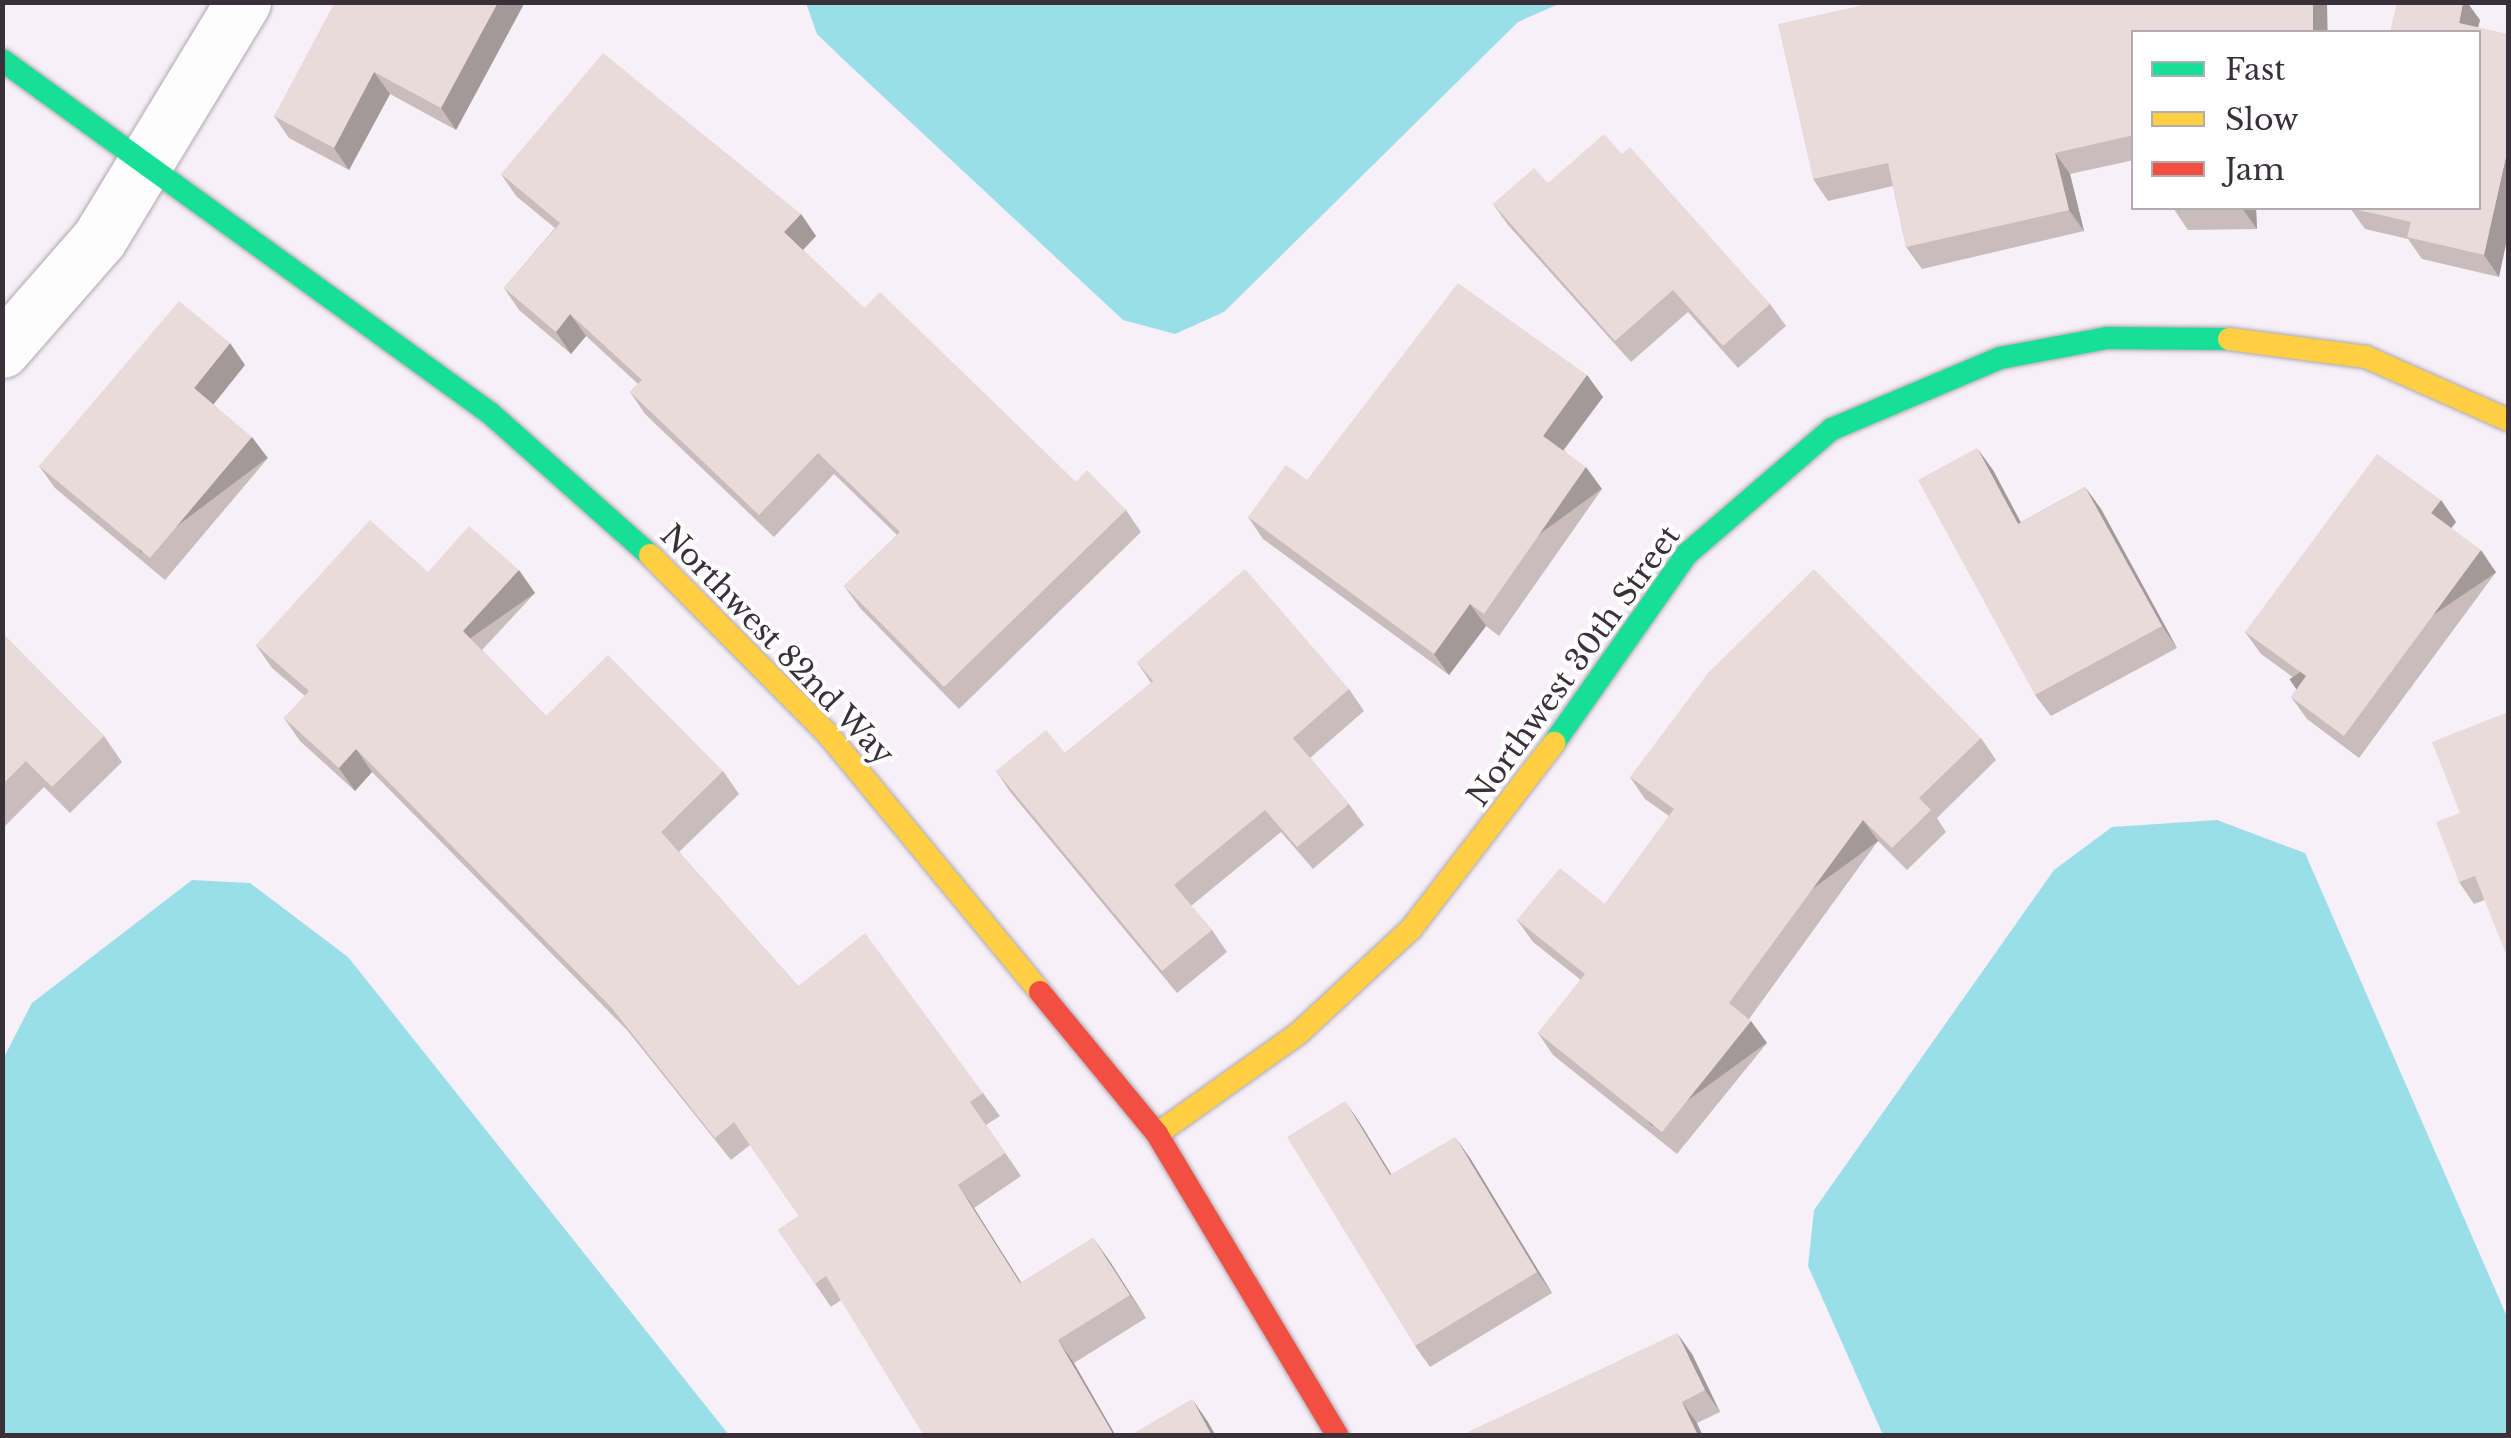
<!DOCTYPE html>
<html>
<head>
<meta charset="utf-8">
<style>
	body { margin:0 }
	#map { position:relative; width:2511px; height:1438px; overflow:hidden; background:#f8f0f8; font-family:"Libre Baskerville",serif }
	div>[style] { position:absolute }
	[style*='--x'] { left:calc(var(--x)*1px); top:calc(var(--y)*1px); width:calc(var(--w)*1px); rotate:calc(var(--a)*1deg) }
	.water>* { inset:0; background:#9adeea }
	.roads { filter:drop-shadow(0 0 2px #afa7af) drop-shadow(0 0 2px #afa7af) }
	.street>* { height:55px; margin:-27.5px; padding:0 27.5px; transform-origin:27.5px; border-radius:27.5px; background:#fefdfe }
	.fast>* { height:22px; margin:-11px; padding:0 11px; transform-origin:11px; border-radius:11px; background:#16e098 }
	.slow>* { height:22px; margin:-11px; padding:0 11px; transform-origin:11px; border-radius:11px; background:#ffcf43 }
	.jam>* { height:22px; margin:-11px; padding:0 11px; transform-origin:11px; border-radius:11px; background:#f24e42 }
	.wall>* { inset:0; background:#c9bcbc }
	.shaded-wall>* { inset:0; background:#a49999; transform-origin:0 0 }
	.building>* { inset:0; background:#eadbdb }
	span { translate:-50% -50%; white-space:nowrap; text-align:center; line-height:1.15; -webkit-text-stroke:8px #fff; paint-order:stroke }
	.street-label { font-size:30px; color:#3a3039 }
	.frame { position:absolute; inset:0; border:5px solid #3a3039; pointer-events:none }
	.legend { position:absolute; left:2131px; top:30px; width:350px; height:180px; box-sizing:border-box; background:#fff; border:2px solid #b0acb0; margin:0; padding:12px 18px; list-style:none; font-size:30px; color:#3a3039 }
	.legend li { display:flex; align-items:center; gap:20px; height:50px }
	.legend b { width:50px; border:2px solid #b0acb0 }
</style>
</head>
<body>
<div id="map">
	<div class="water">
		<i style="clip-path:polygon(806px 3px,806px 2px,1561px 3px,1518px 22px,1224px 312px,1175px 334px,1123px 320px,845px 61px,817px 34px)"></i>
		<i style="clip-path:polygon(2217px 820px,2305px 853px,2508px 1319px,2508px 1435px,1883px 1435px,1808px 1266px,1814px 1210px,2054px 870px,2112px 827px)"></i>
		<i style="clip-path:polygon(192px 880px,250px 883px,348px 957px,729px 1435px,3px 1435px,3px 1059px,32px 1003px)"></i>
	</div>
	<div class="roads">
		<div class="street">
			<i style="--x:2;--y:350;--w:147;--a:-48.9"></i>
			<i style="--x:99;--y:239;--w:277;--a:-58.7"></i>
		</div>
		<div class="fast">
			<i style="--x:2;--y:60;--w:604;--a:35.9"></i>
			<i style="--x:491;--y:414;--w:213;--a:41.6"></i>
			<i style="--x:1554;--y:743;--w:231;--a:-54.9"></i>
			<i style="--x:1687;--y:554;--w:191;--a:-40.8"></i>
			<i style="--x:1832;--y:429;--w:182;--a:-22.9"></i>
			<i style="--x:2000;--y:358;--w:109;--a:-10.6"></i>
			<i style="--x:2107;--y:338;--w:122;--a:0.5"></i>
		</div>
		<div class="slow">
			<i style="--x:2229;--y:339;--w:138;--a:7.5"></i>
			<i style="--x:2366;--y:357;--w:155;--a:23.9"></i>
			<i style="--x:650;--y:555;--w:250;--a:45.2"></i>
			<i style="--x:826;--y:732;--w:337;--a:50.5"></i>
			<i style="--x:1157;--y:1134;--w:174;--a:-35.4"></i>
			<i style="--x:1299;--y:1033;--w:153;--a:-42.9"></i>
			<i style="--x:1411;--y:929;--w:235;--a:-52.4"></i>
		</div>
		<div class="jam">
			<i style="--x:1040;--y:992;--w:184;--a:50.5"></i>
			<i style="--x:1157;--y:1134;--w:352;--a:59.1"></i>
		</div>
	</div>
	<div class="wall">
		<i style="clip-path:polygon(525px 2px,456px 130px,390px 94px,349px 170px,289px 138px,274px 116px)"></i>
		<i style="clip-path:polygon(1877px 2px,2327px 2px,2328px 32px,2134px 32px,2134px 160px,2070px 174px,2084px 231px,1922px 269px,1906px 247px,1893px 186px,1828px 201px,1813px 179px)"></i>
		<i style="clip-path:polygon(2480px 20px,2478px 27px,2499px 277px,2422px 259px,2408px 239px,2365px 229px,2350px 208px,2390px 32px)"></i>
		<i style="clip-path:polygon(1622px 154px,1770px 304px,1786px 326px,1738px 368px,1688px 312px,1631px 362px,1508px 225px,1493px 204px)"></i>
		<i style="clip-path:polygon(501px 174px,801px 214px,816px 236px,803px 250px,864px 308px,1076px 482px,1126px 510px,1141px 532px,959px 709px,860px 608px,844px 586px,897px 535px,834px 474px,774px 537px,645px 414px,630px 392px,638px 384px,586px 336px,571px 354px,519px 310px,504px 288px,555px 228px,516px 196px)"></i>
		<i style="clip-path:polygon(2173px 208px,2256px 208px,2257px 229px,2188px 230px)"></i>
		<i style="clip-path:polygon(245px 365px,213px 404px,268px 458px,165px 580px,55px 488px,39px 466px)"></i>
		<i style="clip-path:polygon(1587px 375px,1603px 397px,1564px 450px,1602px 489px,1499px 636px,1486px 626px,1449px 675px,1263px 539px,1248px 517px,1307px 480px)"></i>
		<i style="clip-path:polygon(1993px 470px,2021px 522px,2085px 487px,2101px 509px,2177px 648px,2051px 716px,2035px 695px)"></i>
		<i style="clip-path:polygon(2441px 500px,2456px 522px,2451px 528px,2496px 572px,2359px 758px,2307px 719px,2291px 697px,2301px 683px,2261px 654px,2245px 632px)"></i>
		<i style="clip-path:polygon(428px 572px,535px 593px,482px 650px,546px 716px,723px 771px,739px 794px,679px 852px,798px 986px,983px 1093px,1000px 1116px,986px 1125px,1021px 1176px,974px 1208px,1021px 1283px,1093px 1238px,1146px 1318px,1074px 1363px,841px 1300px,831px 1307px,778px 1230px,799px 1216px,750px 1145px,731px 1160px,627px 1030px,372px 772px,355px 791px,300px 741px,284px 718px,305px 696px,272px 668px,256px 645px)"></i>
		<i style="clip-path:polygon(2px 633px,104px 736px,122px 762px,70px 813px,44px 787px,2px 829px)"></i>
		<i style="clip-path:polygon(1137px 662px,1349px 689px,1364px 711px,1310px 758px,1349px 804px,1364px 825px,1313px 869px,1281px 832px,1191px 906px,1212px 930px,1227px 952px,1177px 993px,1011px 793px,996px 771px,1065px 753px,1151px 683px)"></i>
		<i style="clip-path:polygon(2508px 712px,2485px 900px,2474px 904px,2459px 882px,2460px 813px)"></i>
		<i style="clip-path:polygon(1981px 738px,1996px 760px,1937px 818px,1946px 832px,1907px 870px,1878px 841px,1749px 1019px,1767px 1043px,1677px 1154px,1553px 1055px,1538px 1033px,1581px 980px,1533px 942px,1517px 920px,1605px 904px,1669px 816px,1645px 799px,1630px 777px)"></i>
		<i style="clip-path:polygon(1360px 1123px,1391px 1174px,1470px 1158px,1552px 1293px,1430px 1367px,1415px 1346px)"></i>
		<i style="clip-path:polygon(1692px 1354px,1720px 1412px,1697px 1423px,1470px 1436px)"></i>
	</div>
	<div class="shaded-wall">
		<i style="clip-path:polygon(498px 2px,525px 2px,456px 130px,441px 108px)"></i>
		<i style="left:2313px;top:2px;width:14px;height:30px"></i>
		<i style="clip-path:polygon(2463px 2px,2467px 2px,2480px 20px,2477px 32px,2459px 23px)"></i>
		<i style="clip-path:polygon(374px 72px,390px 94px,349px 170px,334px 148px)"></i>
		<i style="clip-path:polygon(2508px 147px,2508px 235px,2499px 277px,2484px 255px)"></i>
		<i style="clip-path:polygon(2055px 153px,2070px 174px,2084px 231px,2069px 210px)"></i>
		<i style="clip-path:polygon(2242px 208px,2256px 208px,2257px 229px)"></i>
		<i style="clip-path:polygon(801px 214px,816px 236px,799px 254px,784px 232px)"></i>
		<i style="clip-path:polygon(570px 314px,586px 336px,571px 354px,556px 332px)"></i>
		<i style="clip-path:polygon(230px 343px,245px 365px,209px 410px,194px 388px)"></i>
		<i style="clip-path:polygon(1587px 375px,1603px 397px,1558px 457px,1543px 436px)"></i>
		<i style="left:252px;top:437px;width:26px;height:158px;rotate:53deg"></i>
		<i style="clip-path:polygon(1977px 448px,1993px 470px,2033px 546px,2018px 524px)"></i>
		<i style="left:1586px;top:467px;width:27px;height:179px;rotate:54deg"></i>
		<i style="clip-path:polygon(2085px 487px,2101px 509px,2177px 648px,2162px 626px)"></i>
		<i style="clip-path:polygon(2441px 500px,2456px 522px,2446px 535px,2431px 513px)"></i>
		<i style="left:2481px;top:550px;width:27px;height:231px;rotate:56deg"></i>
		<i style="left:519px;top:570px;width:28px;height:83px;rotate:55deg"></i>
		<i style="clip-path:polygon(1470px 604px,1486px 626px,1449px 675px,1434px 654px)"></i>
		<i style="clip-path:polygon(356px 749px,372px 772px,355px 791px,339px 768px)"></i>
		<i style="left:1863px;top:820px;width:26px;height:227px;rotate:54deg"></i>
		<i style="left:1751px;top:1021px;width:27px;height:142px;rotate:54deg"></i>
		<i style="clip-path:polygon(1345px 1101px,1360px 1123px,1405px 1197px,1390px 1175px)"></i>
		<i style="clip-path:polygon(1455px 1137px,1470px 1158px,1552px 1293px,1537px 1272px)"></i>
		<i style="clip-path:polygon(958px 1185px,974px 1208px,1036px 1306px,1020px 1283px)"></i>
		<i style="clip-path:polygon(1093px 1238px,1109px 1260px,1146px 1318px,1130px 1295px)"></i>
		<i style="clip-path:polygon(1677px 1333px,1692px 1354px,1720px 1412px,1705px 1390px)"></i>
		<i style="clip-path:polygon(1058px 1340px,1074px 1363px,1116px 1436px,1114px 1436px)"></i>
		<i style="clip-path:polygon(1192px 1399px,1208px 1422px,1216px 1436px,1212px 1436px)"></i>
		<i style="clip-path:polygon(1682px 1402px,1697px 1423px,1703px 1436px,1698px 1436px)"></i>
	</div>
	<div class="building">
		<i style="clip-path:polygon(335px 2px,498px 2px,441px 108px,374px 72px,334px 148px,274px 116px)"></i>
		<i style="clip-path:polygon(1877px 2px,2313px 2px,2313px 32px,2134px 32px,2134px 135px,2055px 153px,2069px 210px,1906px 247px,1888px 163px,1813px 179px,1778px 24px)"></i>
		<i style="clip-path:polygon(2397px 2px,2463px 2px,2459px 23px,2508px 34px,2508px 147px,2484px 255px,2407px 237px,2411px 222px,2350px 208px,2478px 208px,2478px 32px,2390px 32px)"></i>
		<i style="clip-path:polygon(603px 53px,801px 214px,784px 232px,864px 308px,880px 292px,1076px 482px,1087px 470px,1126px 510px,944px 687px,844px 586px,900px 532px,818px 453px,759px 515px,630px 392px,642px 380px,570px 314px,556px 332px,504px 288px,560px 223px,501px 174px)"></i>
		<i style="clip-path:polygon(1604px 134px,1622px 154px,1630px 147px,1770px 304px,1723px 346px,1673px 290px,1615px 341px,1493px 204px,1534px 168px,1548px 183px)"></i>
		<i style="clip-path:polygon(1458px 283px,1587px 375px,1543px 436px,1586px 467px,1484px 614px,1470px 604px,1434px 654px,1248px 517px,1286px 465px,1307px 480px)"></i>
		<i style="clip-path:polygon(179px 301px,230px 343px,194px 388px,252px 437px,150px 558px,39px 466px)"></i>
		<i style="clip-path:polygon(1977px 448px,2018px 524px,2085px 487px,2162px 626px,2035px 695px,1918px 480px)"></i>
		<i style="clip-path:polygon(2377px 454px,2441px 500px,2431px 513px,2481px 550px,2344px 736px,2291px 697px,2306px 676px,2245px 632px)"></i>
		<i style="clip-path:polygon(370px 520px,428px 572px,469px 526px,519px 570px,463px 631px,546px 716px,608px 655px,723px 771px,661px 832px,798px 986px,865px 933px,983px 1093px,970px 1102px,1005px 1153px,958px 1185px,1020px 1283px,1093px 1238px,1130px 1295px,1058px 1340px,1114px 1436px,924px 1436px,826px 1276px,815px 1284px,778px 1230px,799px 1216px,734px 1122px,715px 1138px,611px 1007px,356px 749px,339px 768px,284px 718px,309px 691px,256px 645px)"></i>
		<i style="clip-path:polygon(1245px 569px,1349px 689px,1293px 738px,1349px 804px,1297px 847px,1265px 810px,1174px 885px,1212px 930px,1162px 971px,996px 771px,1046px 730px,1065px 753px,1153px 681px,1137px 662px)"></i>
		<i style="clip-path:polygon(1814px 569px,1981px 738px,1919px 798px,1931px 810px,1892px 848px,1863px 820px,1729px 1003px,1751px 1021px,1662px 1132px,1538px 1033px,1585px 974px,1517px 920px,1560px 868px,1605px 904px,1674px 809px,1630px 777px,1708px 673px)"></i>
		<i style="clip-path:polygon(2px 633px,104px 736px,52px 787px,26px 761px,2px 785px)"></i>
		<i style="clip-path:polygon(2508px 712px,2508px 959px,2475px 876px,2459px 882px,2436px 822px,2460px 813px,2432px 742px)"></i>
		<i style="clip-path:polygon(1345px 1101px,1390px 1175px,1455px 1137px,1537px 1272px,1415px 1346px,1287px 1137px)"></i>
		<i style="clip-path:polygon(1677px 1333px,1705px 1390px,1682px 1402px,1698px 1436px,1470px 1436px,1468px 1432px)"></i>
		<i style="clip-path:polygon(1192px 1399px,1212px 1436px,1129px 1436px)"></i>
	</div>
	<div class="street-label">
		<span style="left:777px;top:645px;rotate:46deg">Northwest 82nd Way</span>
		<span style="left:1574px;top:666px;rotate:-54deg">Northwest 30th Street</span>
	</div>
	<div class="frame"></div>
	<ul class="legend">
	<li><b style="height:12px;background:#16e098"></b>Fast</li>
	<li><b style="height:12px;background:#ffcf43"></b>Slow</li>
	<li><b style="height:12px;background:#f24e42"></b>Jam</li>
	</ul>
</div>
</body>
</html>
